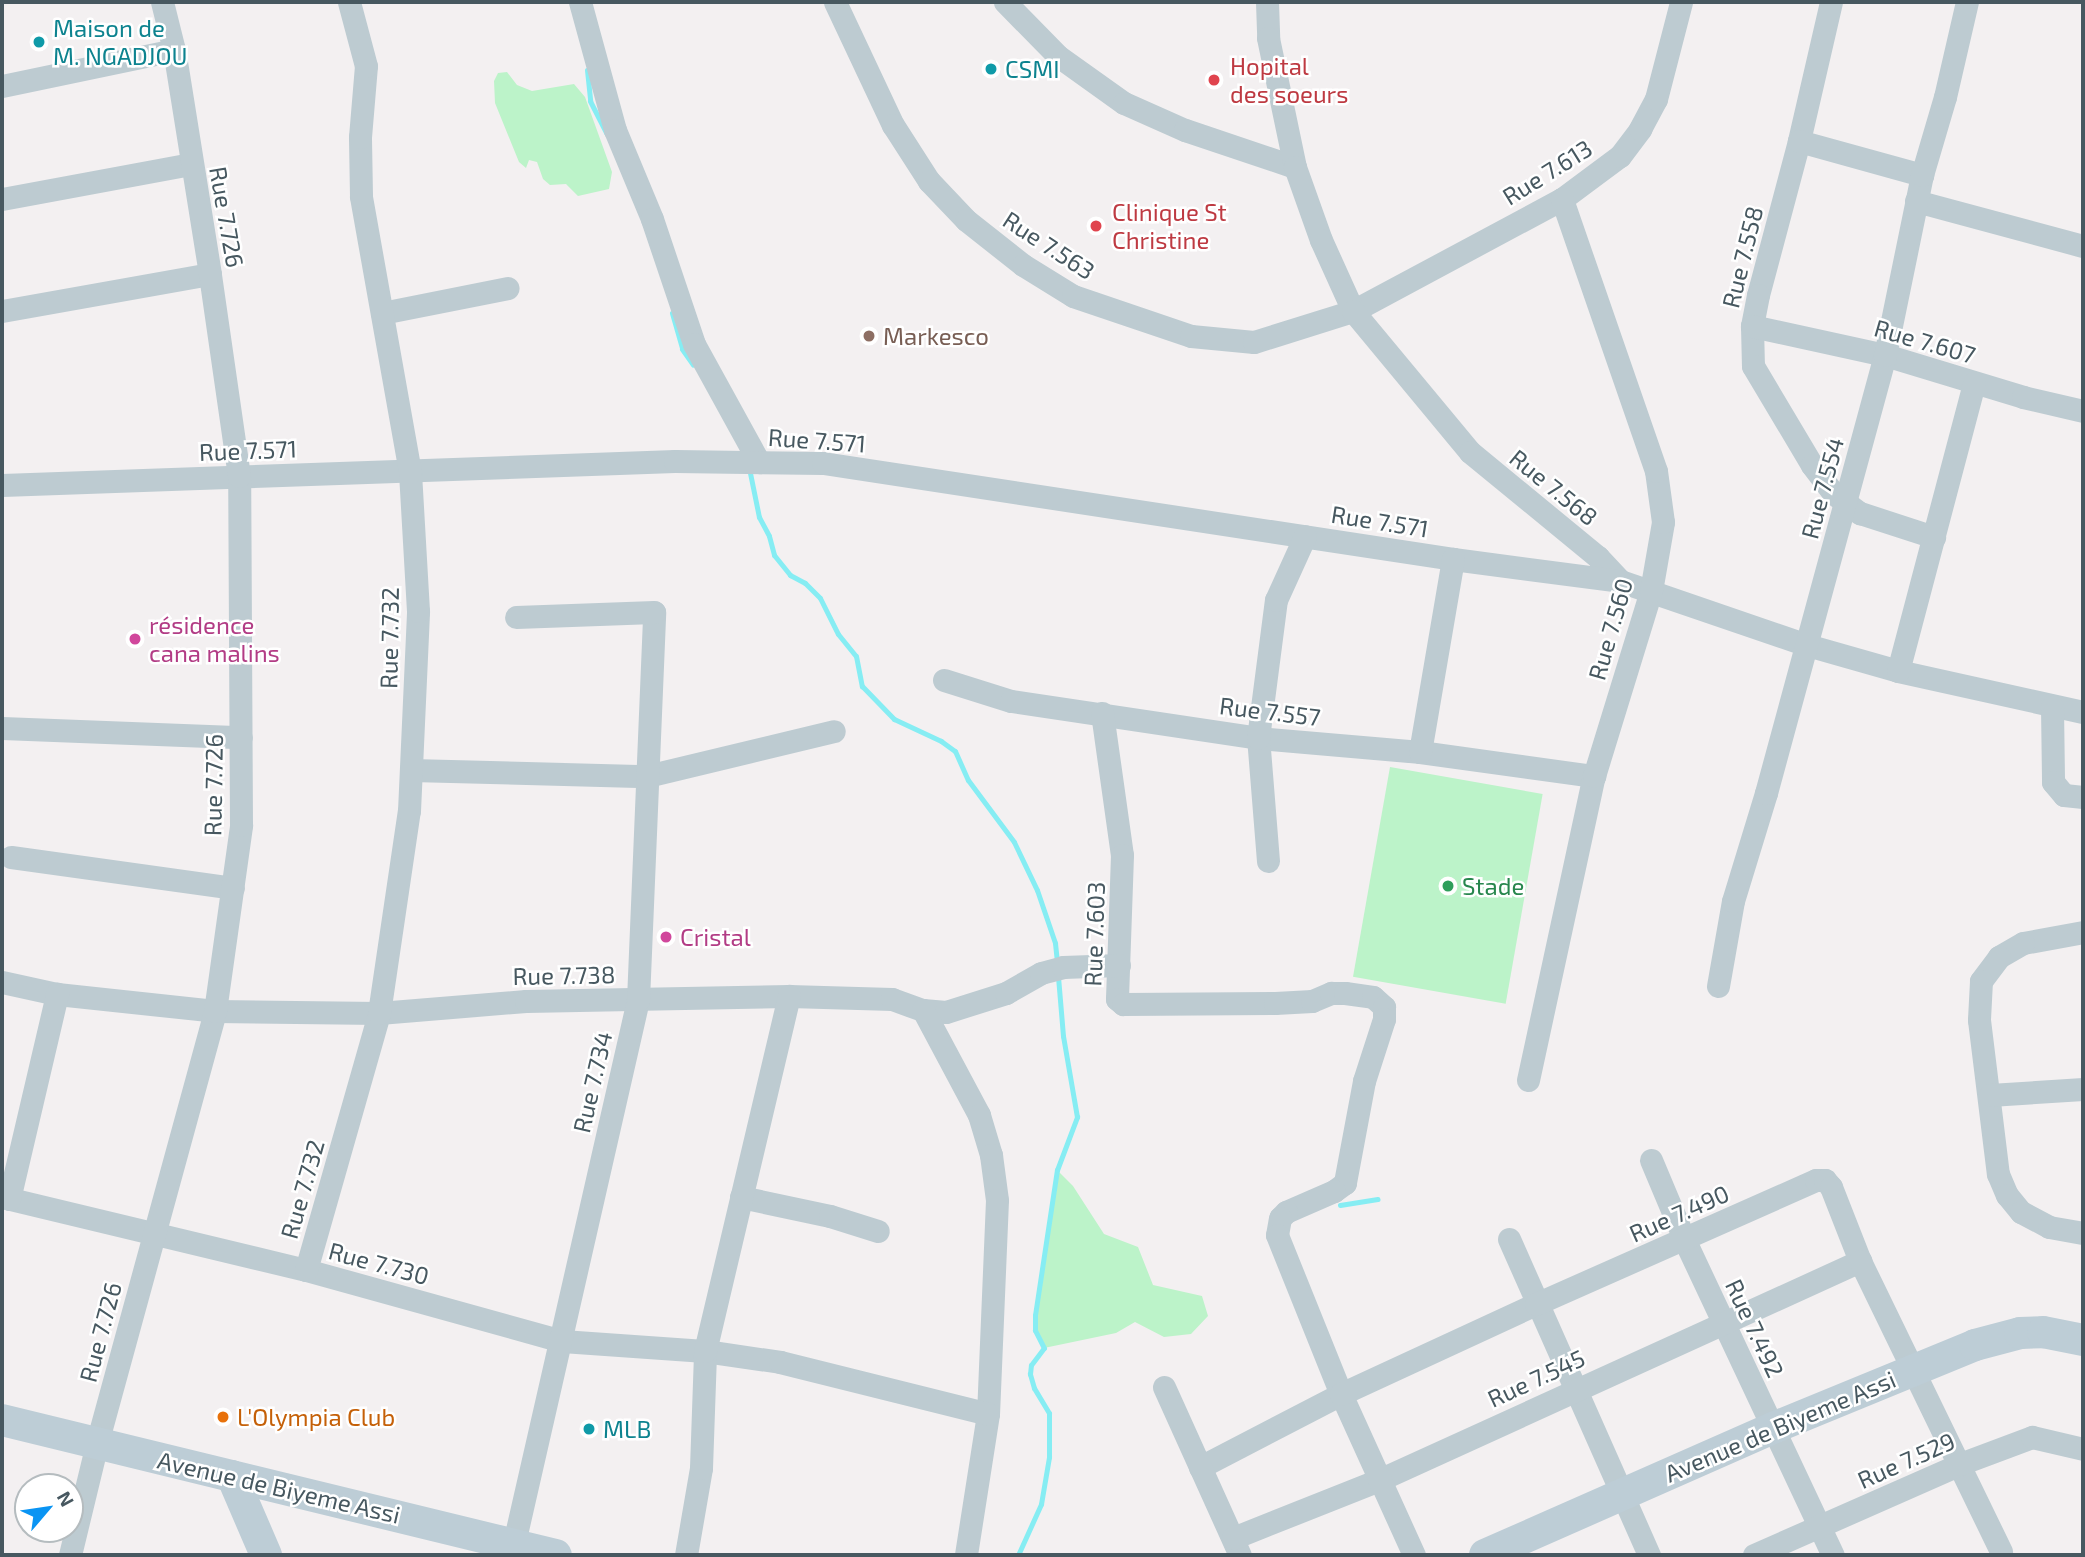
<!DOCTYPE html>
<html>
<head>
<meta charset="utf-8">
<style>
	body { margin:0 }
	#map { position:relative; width:2085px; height:1557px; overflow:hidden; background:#f3f0f1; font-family:"Exo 2",sans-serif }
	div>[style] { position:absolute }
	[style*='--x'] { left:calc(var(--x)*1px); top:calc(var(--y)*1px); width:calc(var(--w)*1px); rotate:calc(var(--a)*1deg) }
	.green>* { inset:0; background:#bcf3c9; transform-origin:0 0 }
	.stream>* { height:5px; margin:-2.5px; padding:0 2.5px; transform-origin:2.5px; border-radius:2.5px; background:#86edf3 }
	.minor>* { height:23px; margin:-11.5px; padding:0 11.5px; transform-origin:11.5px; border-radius:11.5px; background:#bdcbd1 }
	.secondary>* { height:32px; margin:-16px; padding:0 16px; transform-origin:16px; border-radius:16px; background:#bdcdd6 }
	.dots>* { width:19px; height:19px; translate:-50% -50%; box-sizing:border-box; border:4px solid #fff; border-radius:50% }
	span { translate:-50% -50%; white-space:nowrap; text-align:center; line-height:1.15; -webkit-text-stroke:5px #fff; paint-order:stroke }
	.culture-label { font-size:24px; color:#0d838f }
	.left { translate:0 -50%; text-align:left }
	.health-label { font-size:24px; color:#be3a42 }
	.street-label { font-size:24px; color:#475860 }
	.education-label { font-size:24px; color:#785e54 }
	.hotel-label { font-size:24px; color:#b23c85 }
	.leisure-label { font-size:24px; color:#27864d }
	.food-label { font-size:24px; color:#c56008 }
	.frame { position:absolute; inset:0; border:4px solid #475860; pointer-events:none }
	.north { position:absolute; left:14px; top:1473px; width:70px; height:70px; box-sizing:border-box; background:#fff; border:2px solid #b5bcbf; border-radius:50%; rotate:61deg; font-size:19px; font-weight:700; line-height:28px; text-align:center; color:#475860 }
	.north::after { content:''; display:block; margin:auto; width:24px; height:32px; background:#0a94f3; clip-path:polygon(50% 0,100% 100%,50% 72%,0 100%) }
</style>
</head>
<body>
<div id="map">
	<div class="green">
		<i style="clip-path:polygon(507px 72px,517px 85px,532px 91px,574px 84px,585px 97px,612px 172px,609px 189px,578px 196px,566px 184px,550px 185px,543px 179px,537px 162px,529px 160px,526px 168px,519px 162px,495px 103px,494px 81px,498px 73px)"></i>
		<i style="left:1390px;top:767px;width:155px;height:213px;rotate:10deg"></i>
		<i style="clip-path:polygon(1057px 1170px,1073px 1186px,1104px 1234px,1138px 1247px,1153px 1285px,1202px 1296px,1208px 1316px,1191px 1334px,1164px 1337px,1135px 1322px,1116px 1333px,1044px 1348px,1035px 1330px,1035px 1315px)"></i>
	</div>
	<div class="stream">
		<i style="--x:587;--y:70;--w:31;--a:84"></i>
		<i style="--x:590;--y:101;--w:36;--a:63"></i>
		<i style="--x:672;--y:313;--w:37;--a:74"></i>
		<i style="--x:682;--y:349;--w:19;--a:55"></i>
		<i style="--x:749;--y:468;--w:50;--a:78.5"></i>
		<i style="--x:759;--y:517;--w:21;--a:62"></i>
		<i style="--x:769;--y:536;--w:20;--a:75"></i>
		<i style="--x:774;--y:555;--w:26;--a:51"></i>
		<i style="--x:790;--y:575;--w:17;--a:28"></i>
		<i style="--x:805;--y:583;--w:21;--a:45"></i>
		<i style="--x:820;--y:598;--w:40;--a:63.4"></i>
		<i style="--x:838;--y:634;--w:28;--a:51"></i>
		<i style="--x:856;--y:656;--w:31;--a:79"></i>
		<i style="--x:862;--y:686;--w:46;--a:45.9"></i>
		<i style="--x:894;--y:719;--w:52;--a:25.1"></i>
		<i style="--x:941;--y:741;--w:17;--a:36"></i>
		<i style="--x:955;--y:751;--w:32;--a:66"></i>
		<i style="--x:968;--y:780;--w:77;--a:53.4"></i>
		<i style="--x:1014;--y:842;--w:53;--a:64.4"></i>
		<i style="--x:1037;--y:890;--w:56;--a:71.2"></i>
		<i style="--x:1055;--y:943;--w:19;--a:84"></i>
		<i style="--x:1340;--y:1205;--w:38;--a:-9"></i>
		<i style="--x:1018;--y:1555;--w:56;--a:-65.7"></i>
		<i style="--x:1041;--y:1504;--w:48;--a:-80.3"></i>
		<i style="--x:1049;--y:1457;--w:44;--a:-90"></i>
		<i style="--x:1049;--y:1413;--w:29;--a:-121"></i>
		<i style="--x:1034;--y:1388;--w:15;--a:-106"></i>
		<i style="--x:1030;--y:1374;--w:9;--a:-84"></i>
		<i style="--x:1031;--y:1365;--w:21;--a:-53"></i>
		<i style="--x:1044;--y:1348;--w:20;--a:-117"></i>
		<i style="--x:1035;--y:1330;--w:15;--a:-90"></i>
		<i style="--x:1035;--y:1315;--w:147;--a:-81.4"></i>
		<i style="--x:1057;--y:1170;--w:57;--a:-69.3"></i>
		<i style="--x:1077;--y:1117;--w:82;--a:-99.8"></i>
		<i style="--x:1063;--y:1036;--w:60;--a:-94.8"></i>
	</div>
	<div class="minor">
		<i style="--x:580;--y:2;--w:133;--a:74.7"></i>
		<i style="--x:615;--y:130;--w:96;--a:67.4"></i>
		<i style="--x:652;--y:219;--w:132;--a:71.4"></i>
		<i style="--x:694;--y:344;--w:135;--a:61.2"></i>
		<i style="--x:835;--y:2;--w:136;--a:64.8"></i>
		<i style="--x:893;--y:125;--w:67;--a:57.3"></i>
		<i style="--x:929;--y:181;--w:54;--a:46.5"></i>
		<i style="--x:966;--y:220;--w:73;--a:38.3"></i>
		<i style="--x:1023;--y:265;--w:59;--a:31.8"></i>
		<i style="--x:1073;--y:296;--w:125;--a:18.7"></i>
		<i style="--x:1191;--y:336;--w:63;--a:5.4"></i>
		<i style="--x:1254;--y:342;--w:104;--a:-17.4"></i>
		<i style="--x:1353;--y:311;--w:237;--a:-28.2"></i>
		<i style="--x:1562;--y:199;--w:72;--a:-36.6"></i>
		<i style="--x:1620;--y:156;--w:34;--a:-53"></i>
		<i style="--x:1640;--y:129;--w:34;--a:-62"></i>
		<i style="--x:1656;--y:99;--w:100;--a:-75.5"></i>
		<i style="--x:1005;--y:2;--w:76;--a:45.5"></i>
		<i style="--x:1058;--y:56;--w:81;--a:35.5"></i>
		<i style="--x:1124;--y:103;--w:67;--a:23.9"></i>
		<i style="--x:1185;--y:130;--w:116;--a:18.6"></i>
		<i style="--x:1267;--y:2;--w:36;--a:88"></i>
		<i style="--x:1268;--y:38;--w:132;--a:78.2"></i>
		<i style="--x:1295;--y:167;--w:77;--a:70.4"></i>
		<i style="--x:1321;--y:240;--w:78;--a:65.7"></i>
		<i style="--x:1353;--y:311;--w:183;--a:50.3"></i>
		<i style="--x:1470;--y:452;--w:166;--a:39.4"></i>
		<i style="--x:1598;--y:557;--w:33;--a:47"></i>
		<i style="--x:1620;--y:581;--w:198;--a:18.9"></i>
		<i style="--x:1807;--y:645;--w:95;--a:15.9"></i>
		<i style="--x:1898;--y:671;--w:189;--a:12.5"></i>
		<i style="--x:1831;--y:2;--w:143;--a:103"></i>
		<i style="--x:1799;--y:141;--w:159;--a:104.9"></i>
		<i style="--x:1758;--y:295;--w:32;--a:101"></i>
		<i style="--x:1752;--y:326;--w:40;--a:88.6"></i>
		<i style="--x:1753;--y:366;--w:115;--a:59.2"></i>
		<i style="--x:1812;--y:465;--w:35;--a:53"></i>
		<i style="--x:1833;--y:493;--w:34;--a:37"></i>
		<i style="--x:1860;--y:513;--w:78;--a:18"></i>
		<i style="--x:2;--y:86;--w:176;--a:-11.8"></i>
		<i style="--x:1799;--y:141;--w:128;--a:15.5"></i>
		<i style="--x:2;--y:199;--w:192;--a:-10.5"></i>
		<i style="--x:1916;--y:201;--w:173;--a:15.1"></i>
		<i style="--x:2;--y:311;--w:211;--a:-10.1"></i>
		<i style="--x:382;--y:313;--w:128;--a:-11.2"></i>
		<i style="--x:1752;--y:326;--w:136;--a:12.3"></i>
		<i style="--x:1885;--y:355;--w:144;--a:16.9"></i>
		<i style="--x:2023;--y:397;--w:62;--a:13.1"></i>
		<i style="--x:2;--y:485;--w:673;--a:-2.04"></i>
		<i style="--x:675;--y:461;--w:148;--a:0.8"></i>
		<i style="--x:823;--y:463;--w:637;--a:8.66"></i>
		<i style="--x:1453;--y:559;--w:168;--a:7.5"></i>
		<i style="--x:1898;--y:671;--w:298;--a:-75.2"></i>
		<i style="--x:944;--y:680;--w:70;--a:17.4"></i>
		<i style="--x:1011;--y:701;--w:250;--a:8.5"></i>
		<i style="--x:1258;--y:738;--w:163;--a:4.9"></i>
		<i style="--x:1420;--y:752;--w:176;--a:7.9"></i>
		<i style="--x:2052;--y:707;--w:75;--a:89.2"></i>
		<i style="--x:2053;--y:782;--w:17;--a:50"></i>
		<i style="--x:2064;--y:795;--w:19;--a:6"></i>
		<i style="--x:1102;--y:713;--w:143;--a:82"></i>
		<i style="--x:1122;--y:855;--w:144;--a:92"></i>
		<i style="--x:1117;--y:999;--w:8;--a:40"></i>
		<i style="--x:1123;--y:1004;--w:152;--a:-0.4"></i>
		<i style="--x:1275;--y:1003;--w:37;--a:-3"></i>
		<i style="--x:1312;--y:1001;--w:21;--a:-23"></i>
		<i style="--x:1331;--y:993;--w:14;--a:0"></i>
		<i style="--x:1345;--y:993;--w:28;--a:8"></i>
		<i style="--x:1373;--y:997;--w:15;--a:42"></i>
		<i style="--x:1384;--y:1007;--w:12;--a:90"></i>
		<i style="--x:1384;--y:1019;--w:65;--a:107.9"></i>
		<i style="--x:1364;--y:1081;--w:104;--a:100.6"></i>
		<i style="--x:1345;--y:1183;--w:14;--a:144"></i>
		<i style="--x:1334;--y:1191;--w:52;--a:156.4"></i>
		<i style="--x:1286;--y:1212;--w:8;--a:135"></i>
		<i style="--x:1280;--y:1218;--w:17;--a:100"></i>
		<i style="--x:1277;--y:1235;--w:171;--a:68.1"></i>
		<i style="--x:1341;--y:1394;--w:159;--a:152.6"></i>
		<i style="--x:2;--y:728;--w:239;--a:2.2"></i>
		<i style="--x:1420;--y:752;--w:196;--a:-80.3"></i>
		<i style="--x:411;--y:770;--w:236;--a:1.5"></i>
		<i style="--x:647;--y:776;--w:192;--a:-13.5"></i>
		<i style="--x:11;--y:857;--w:224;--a:7.9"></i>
		<i style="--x:1268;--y:861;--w:123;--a:-94.6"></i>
		<i style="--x:1258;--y:738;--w:139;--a:-82.6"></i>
		<i style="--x:1276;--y:600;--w:70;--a:-65.6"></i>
		<i style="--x:2083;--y:932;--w:61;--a:169.6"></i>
		<i style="--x:2023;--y:943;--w:28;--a:150"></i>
		<i style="--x:1999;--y:957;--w:30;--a:127"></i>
		<i style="--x:1981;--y:981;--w:39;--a:93"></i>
		<i style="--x:1979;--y:1020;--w:155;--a:83"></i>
		<i style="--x:1998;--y:1174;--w:23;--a:67"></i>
		<i style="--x:2007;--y:1195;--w:22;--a:51"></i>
		<i style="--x:2021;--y:1212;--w:32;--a:28"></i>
		<i style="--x:2049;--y:1227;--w:35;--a:10"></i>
		<i style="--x:2;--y:982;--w:56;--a:12.3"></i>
		<i style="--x:57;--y:994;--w:159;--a:6.1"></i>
		<i style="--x:215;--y:1011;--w:164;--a:0.7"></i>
		<i style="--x:379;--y:1013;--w:147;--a:-4.7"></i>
		<i style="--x:526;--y:1001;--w:263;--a:-1.1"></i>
		<i style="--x:789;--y:996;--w:103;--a:1.7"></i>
		<i style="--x:892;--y:999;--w:33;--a:20"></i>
		<i style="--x:923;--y:1010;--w:23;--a:5"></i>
		<i style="--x:946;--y:1012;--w:63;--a:-17.6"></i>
		<i style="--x:1006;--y:993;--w:40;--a:-29.7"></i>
		<i style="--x:1041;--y:973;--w:23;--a:-15"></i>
		<i style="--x:1063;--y:967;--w:56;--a:-2"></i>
		<i style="--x:1718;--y:986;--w:86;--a:-80"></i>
		<i style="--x:1733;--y:901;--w:113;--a:-73"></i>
		<i style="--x:1766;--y:793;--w:454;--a:-74.8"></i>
		<i style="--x:1885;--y:355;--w:184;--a:-78.4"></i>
		<i style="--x:1922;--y:175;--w:81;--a:-73.6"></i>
		<i style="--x:1945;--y:97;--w:98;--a:-77"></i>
		<i style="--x:923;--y:1010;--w:119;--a:61.9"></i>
		<i style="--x:979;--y:1115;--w:42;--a:73.3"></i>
		<i style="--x:991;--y:1155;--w:45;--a:82.4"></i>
		<i style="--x:997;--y:1200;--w:214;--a:92.4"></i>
		<i style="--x:988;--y:1414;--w:143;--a:98.9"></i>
		<i style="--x:1528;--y:1080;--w:311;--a:-77.8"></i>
		<i style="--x:1594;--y:776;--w:194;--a:-72.9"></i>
		<i style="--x:1651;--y:591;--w:70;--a:-80.1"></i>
		<i style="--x:1663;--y:522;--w:51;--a:-97.8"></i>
		<i style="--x:1656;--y:471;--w:288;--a:-109.1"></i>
		<i style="--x:1990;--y:1095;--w:93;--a:-3.7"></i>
		<i style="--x:1651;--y:1160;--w:88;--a:67.2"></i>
		<i style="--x:1685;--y:1241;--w:347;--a:64.8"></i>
		<i style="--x:2;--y:1197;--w:313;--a:13.5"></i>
		<i style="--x:306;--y:1270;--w:266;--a:15.5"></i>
		<i style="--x:562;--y:1341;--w:143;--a:4"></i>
		<i style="--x:705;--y:1351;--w:76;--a:8.3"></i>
		<i style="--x:780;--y:1362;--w:214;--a:14"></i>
		<i style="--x:741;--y:1197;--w:91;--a:12.1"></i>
		<i style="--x:830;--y:1216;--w:50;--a:17.4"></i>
		<i style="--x:9;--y:1199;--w:211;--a:-76.8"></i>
		<i style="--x:1509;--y:1239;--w:346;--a:66.1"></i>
		<i style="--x:306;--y:1270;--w:267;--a:-74.1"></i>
		<i style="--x:379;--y:1013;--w:204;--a:-81.6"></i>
		<i style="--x:409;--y:811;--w:200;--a:-87.4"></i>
		<i style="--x:418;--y:611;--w:139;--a:-93.3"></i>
		<i style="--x:410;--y:472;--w:280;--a:-100.1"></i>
		<i style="--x:361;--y:196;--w:59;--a:-91"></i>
		<i style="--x:360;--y:137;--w:71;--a:-85.2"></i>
		<i style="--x:366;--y:66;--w:66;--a:-104.9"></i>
		<i style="--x:1164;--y:1387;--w:184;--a:65.7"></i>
		<i style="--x:1233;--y:1538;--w:157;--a:-21.7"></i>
		<i style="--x:1379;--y:1480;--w:529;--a:-24.48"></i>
		<i style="--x:70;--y:1555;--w:115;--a:-76.4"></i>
		<i style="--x:97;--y:1443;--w:448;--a:-74.7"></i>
		<i style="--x:215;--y:1011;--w:188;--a:-82"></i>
		<i style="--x:241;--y:825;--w:349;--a:-90.3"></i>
		<i style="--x:239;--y:476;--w:204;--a:-98.2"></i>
		<i style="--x:210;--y:274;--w:227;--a:-99.1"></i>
		<i style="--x:174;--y:50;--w:49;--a:-104"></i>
		<i style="--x:514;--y:1555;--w:12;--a:-90"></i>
		<i style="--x:514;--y:1543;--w:557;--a:-77.14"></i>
		<i style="--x:638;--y:1000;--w:388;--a:-87.6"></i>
		<i style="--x:654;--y:612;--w:138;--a:177.9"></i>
		<i style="--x:686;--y:1555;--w:88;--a:-80.2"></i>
		<i style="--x:701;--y:1468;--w:117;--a:-88"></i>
		<i style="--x:705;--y:1351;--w:365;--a:-76.7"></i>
		<i style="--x:1414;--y:1555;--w:177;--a:-114.4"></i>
		<i style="--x:1341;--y:1394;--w:215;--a:-24.8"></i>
		<i style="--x:1536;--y:1304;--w:306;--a:-23.9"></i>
		<i style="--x:1816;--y:1180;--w:9;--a:0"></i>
		<i style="--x:1825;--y:1180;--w:9;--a:49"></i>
		<i style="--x:1831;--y:1187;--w:79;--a:68.6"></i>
		<i style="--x:1860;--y:1261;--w:323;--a:64.1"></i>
		<i style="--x:1754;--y:1555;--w:225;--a:-23.8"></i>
		<i style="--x:1960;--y:1464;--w:77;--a:-20.6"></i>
		<i style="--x:2032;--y:1437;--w:52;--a:13.2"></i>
	</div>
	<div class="secondary">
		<i style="--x:2;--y:1420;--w:570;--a:13.7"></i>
		<i style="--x:232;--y:1476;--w:86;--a:66.7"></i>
		<i style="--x:1485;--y:1555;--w:315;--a:-23.8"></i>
		<i style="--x:1773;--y:1428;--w:218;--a:-22.3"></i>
		<i style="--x:1975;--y:1345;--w:47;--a:-14.9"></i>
		<i style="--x:2020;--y:1333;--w:23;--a:-2"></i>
		<i style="--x:2043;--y:1332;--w:41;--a:11.3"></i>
	</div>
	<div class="dots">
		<i style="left:39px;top:42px;background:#0f9aa8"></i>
		<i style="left:991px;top:69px;background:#0f9aa8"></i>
		<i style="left:1214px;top:80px;background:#e0444e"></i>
		<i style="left:1096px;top:226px;background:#e0444e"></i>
		<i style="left:869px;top:336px;background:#8d6e63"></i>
		<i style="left:135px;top:639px;background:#d1479c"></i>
		<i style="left:1448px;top:886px;background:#2e9e5b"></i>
		<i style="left:666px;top:937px;background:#d1479c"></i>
		<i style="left:223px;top:1417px;background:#e8710a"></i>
		<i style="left:589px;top:1429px;background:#0f9aa8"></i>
	</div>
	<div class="culture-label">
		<span class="left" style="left:53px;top:42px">Maison de<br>M. NGADJOU</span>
		<span class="left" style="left:1005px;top:69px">CSMI</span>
		<span class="left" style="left:603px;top:1429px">MLB</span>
	</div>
	<div class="health-label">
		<span class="left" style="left:1230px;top:80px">Hopital<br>des soeurs</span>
		<span class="left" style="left:1112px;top:226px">Clinique St<br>Christine</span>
	</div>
	<div class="street-label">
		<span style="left:1547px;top:172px;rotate:-32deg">Rue 7.613</span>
		<span style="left:227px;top:217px;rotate:80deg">Rue 7.726</span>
		<span style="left:1049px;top:245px;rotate:33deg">Rue 7.563</span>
		<span style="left:1742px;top:257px;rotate:-76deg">Rue 7.558</span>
		<span style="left:1925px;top:341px;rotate:16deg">Rue 7.607</span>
		<span style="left:817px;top:440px;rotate:4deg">Rue 7.571</span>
		<span style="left:248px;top:450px;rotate:-2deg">Rue 7.571</span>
		<span style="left:1554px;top:487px;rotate:39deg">Rue 7.568</span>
		<span style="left:1822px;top:488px;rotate:-75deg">Rue 7.554</span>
		<span style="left:1380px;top:521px;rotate:9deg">Rue 7.571</span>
		<span style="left:1610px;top:629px;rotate:-74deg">Rue 7.560</span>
		<span style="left:389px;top:638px;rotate:-89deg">Rue 7.732</span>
		<span style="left:1270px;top:711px;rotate:7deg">Rue 7.557</span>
		<span style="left:213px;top:785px;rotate:-89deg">Rue 7.726</span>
		<span style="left:1094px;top:934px;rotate:-88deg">Rue 7.603</span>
		<span style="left:564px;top:975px;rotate:-1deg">Rue 7.738</span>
		<span style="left:592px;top:1082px;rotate:-77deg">Rue 7.734</span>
		<span style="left:302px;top:1189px;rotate:-74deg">Rue 7.732</span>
		<span style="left:1679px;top:1213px;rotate:-24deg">Rue 7.490</span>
		<span style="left:379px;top:1263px;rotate:15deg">Rue 7.730</span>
		<span style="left:1755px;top:1328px;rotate:65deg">Rue 7.492</span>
		<span style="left:100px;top:1332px;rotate:-75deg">Rue 7.726</span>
		<span style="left:1536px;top:1378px;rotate:-25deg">Rue 7.545</span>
		<span style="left:1780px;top:1426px;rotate:-23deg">Avenue de Biyeme Assi</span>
		<span style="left:1906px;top:1460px;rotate:-24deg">Rue 7.529</span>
		<span style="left:279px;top:1487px;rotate:13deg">Avenue de Biyeme Assi</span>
	</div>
	<div class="education-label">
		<span class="left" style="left:883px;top:336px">Markesco</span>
	</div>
	<div class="hotel-label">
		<span class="left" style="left:149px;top:639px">résidence<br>cana malins</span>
		<span class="left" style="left:680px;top:937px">Cristal</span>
	</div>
	<div class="leisure-label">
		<span class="left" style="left:1462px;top:886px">Stade</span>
	</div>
	<div class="food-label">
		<span class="left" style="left:237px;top:1417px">L'Olympia Club</span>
	</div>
	<div class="frame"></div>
	<div class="north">N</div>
</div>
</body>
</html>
